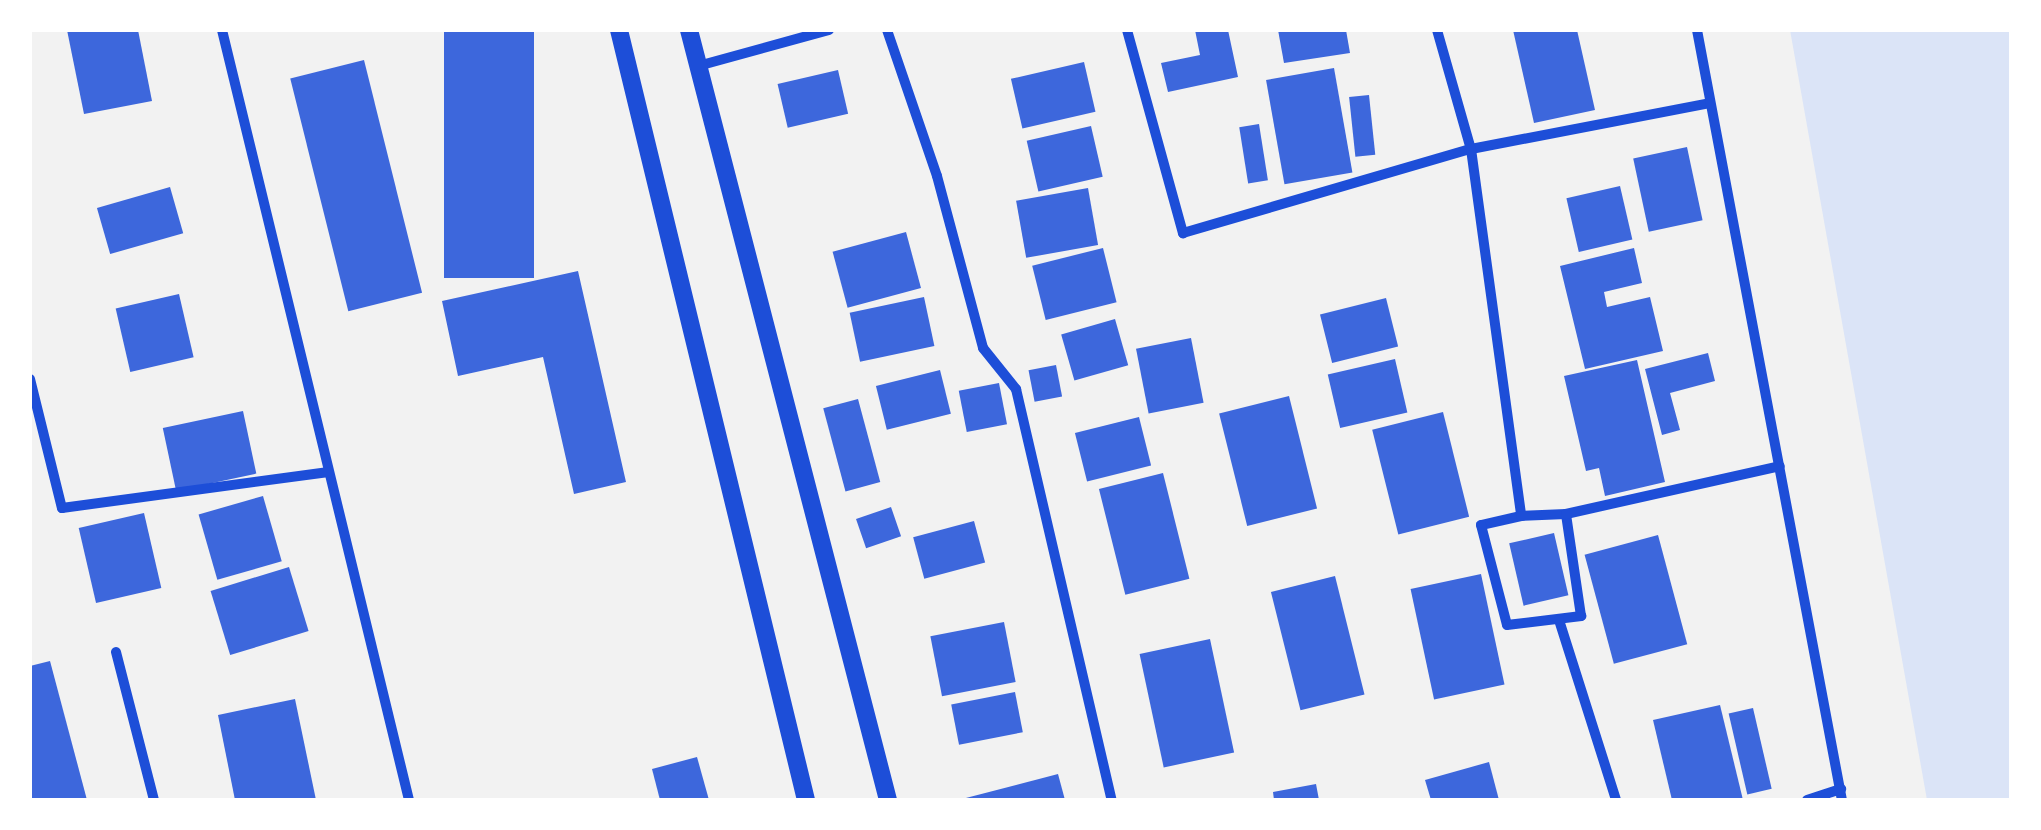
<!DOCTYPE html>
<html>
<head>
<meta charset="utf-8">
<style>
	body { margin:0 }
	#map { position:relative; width:2041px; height:830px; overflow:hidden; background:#f2f2f2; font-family:"Noto Sans",sans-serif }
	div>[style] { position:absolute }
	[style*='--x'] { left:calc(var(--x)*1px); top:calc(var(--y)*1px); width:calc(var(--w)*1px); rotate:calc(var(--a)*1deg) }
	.green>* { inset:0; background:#dbe4f7 }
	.building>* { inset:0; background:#3d67dc; transform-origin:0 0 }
	.minor>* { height:10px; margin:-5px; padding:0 5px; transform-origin:5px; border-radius:5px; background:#1d4ed8 }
	.tertiary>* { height:18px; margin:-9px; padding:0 9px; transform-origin:9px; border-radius:9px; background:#1d4ed8 }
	span { translate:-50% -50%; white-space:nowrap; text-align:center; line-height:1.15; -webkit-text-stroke:8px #fff; paint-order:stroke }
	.frame { position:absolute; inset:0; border:32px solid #fff; pointer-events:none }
</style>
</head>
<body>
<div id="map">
	<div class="green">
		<i style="clip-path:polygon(1790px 30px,2011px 30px,2011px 800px,1927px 800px)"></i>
	</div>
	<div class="building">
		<i style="clip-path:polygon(67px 30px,138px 30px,152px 101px,84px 114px)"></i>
		<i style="left:444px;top:30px;width:90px;height:248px"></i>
		<i style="clip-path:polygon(1195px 30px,1228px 30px,1238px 77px,1168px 92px,1161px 63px,1200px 55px)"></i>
		<i style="clip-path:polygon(1278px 30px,1346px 30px,1350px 53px,1284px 63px)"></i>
		<i style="clip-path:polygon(1513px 30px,1577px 30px,1595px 110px,1534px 123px)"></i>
		<i style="left:364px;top:60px;width:240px;height:76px;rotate:76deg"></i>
		<i style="left:1084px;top:62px;width:51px;height:75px;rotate:77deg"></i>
		<i style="left:1334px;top:68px;width:106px;height:69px;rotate:80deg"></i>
		<i style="left:838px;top:70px;width:45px;height:62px;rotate:77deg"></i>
		<i style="left:1369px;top:95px;width:60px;height:20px;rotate:84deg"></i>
		<i style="left:1259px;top:124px;width:57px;height:20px;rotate:81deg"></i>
		<i style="left:1091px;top:126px;width:52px;height:66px;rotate:77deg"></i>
		<i style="left:1687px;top:147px;width:75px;height:55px;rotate:78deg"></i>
		<i style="left:1620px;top:186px;width:55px;height:55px;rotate:77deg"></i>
		<i style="left:170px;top:187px;width:48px;height:76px;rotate:74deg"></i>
		<i style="left:1088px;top:188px;width:58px;height:73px;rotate:80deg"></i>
		<i style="left:906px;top:232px;width:58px;height:76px;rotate:75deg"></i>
		<i style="left:1103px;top:248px;width:56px;height:73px;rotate:76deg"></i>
		<i style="clip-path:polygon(1634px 248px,1642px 283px,1604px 292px,1607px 307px,1650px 297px,1663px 351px,1585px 369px,1560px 266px)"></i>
		<i style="clip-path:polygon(578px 271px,626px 482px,574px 494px,543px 357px,458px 376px,442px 301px)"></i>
		<i style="left:179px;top:294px;width:65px;height:65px;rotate:77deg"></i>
		<i style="left:924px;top:297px;width:50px;height:76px;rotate:78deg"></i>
		<i style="left:1386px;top:298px;width:50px;height:68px;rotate:76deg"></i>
		<i style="left:1115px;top:319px;width:48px;height:56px;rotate:74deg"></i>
		<i style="left:1191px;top:338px;width:66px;height:56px;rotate:79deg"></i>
		<i style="clip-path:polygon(1708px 353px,1715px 381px,1670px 393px,1680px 430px,1662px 435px,1645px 369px)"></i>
		<i style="left:1395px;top:359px;width:55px;height:69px;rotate:77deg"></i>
		<i style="clip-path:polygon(1637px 360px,1665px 482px,1605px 496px,1599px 468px,1586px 471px,1564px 376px)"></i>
		<i style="left:1056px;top:365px;width:32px;height:28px;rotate:79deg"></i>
		<i style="left:940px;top:370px;width:45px;height:66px;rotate:76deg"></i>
		<i style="left:999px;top:383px;width:42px;height:41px;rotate:79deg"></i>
		<i style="left:1289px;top:396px;width:116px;height:72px;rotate:76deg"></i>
		<i style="left:858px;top:399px;width:86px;height:36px;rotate:75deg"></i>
		<i style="left:243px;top:411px;width:64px;height:82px;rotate:78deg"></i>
		<i style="left:1443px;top:412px;width:108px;height:73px;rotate:76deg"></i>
		<i style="left:1139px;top:417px;width:50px;height:66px;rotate:76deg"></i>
		<i style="left:1163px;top:473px;width:109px;height:66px;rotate:76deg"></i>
		<i style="left:263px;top:496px;width:68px;height:67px;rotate:74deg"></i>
		<i style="left:891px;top:507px;width:31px;height:37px;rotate:71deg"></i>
		<i style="left:144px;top:513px;width:77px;height:67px;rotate:77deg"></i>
		<i style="left:974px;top:521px;width:43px;height:63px;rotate:75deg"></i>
		<i style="left:1554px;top:533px;width:64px;height:46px;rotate:77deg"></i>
		<i style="left:1658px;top:535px;width:113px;height:76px;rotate:75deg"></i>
		<i style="left:289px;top:567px;width:67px;height:82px;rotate:73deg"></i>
		<i style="left:1481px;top:574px;width:113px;height:72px;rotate:78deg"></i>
		<i style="left:1335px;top:576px;width:122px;height:66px;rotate:76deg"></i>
		<i style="left:1004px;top:622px;width:61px;height:75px;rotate:79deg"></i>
		<i style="left:1210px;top:639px;width:116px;height:72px;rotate:78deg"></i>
		<i style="clip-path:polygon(50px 661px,87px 800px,30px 800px,30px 666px)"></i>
		<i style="left:1015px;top:692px;width:41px;height:65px;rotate:79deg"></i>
		<i style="clip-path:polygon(295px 699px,316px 800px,235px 800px,218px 715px)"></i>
		<i style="clip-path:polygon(1720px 705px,1743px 800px,1672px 800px,1653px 720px)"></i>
		<i style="left:1753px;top:708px;width:83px;height:25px;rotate:77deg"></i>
		<i style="clip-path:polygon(697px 757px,709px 800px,660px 800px,652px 769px)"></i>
		<i style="clip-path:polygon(1489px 762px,1499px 800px,1431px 800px,1425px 780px)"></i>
		<i style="clip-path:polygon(1058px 774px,1065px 800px,963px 800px,962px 799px)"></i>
		<i style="clip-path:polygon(1316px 784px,1319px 800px,1274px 800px,1273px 792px)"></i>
	</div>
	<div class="minor">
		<i style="--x:222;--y:30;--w:792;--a:76.35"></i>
		<i style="--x:887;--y:30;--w:154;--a:71.1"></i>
		<i style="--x:937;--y:176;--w:178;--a:75"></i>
		<i style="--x:983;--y:348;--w:53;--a:51.2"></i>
		<i style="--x:1016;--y:389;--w:422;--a:76.9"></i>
		<i style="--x:1127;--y:30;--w:211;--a:74.6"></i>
		<i style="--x:1183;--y:233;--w:300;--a:-16.3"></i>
		<i style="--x:1471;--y:149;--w:243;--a:-10.9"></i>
		<i style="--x:1437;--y:30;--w:124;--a:74.1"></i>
		<i style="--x:1471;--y:149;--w:370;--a:82.2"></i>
		<i style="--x:1521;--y:516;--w:41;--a:167.3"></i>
		<i style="--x:1481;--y:525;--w:103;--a:75.4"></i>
		<i style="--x:1507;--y:625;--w:75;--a:-6.9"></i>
		<i style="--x:1581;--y:616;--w:103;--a:-98.4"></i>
		<i style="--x:1697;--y:30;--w:784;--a:79.34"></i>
		<i style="--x:698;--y:66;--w:136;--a:-15.4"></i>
		<i style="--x:30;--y:379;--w:133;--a:76.1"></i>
		<i style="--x:62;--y:508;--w:269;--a:-7.7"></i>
		<i style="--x:1521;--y:516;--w:45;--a:-2.5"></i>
		<i style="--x:1566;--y:514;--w:219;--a:-12.6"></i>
		<i style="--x:1559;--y:620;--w:189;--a:72.4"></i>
		<i style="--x:116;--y:652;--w:153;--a:75.6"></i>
		<i style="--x:1807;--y:800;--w:36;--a:-18"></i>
	</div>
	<div class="tertiary">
		<i style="--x:619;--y:30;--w:792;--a:76.35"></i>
		<i style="--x:689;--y:30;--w:795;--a:75.51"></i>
	</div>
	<div class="frame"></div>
</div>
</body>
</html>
